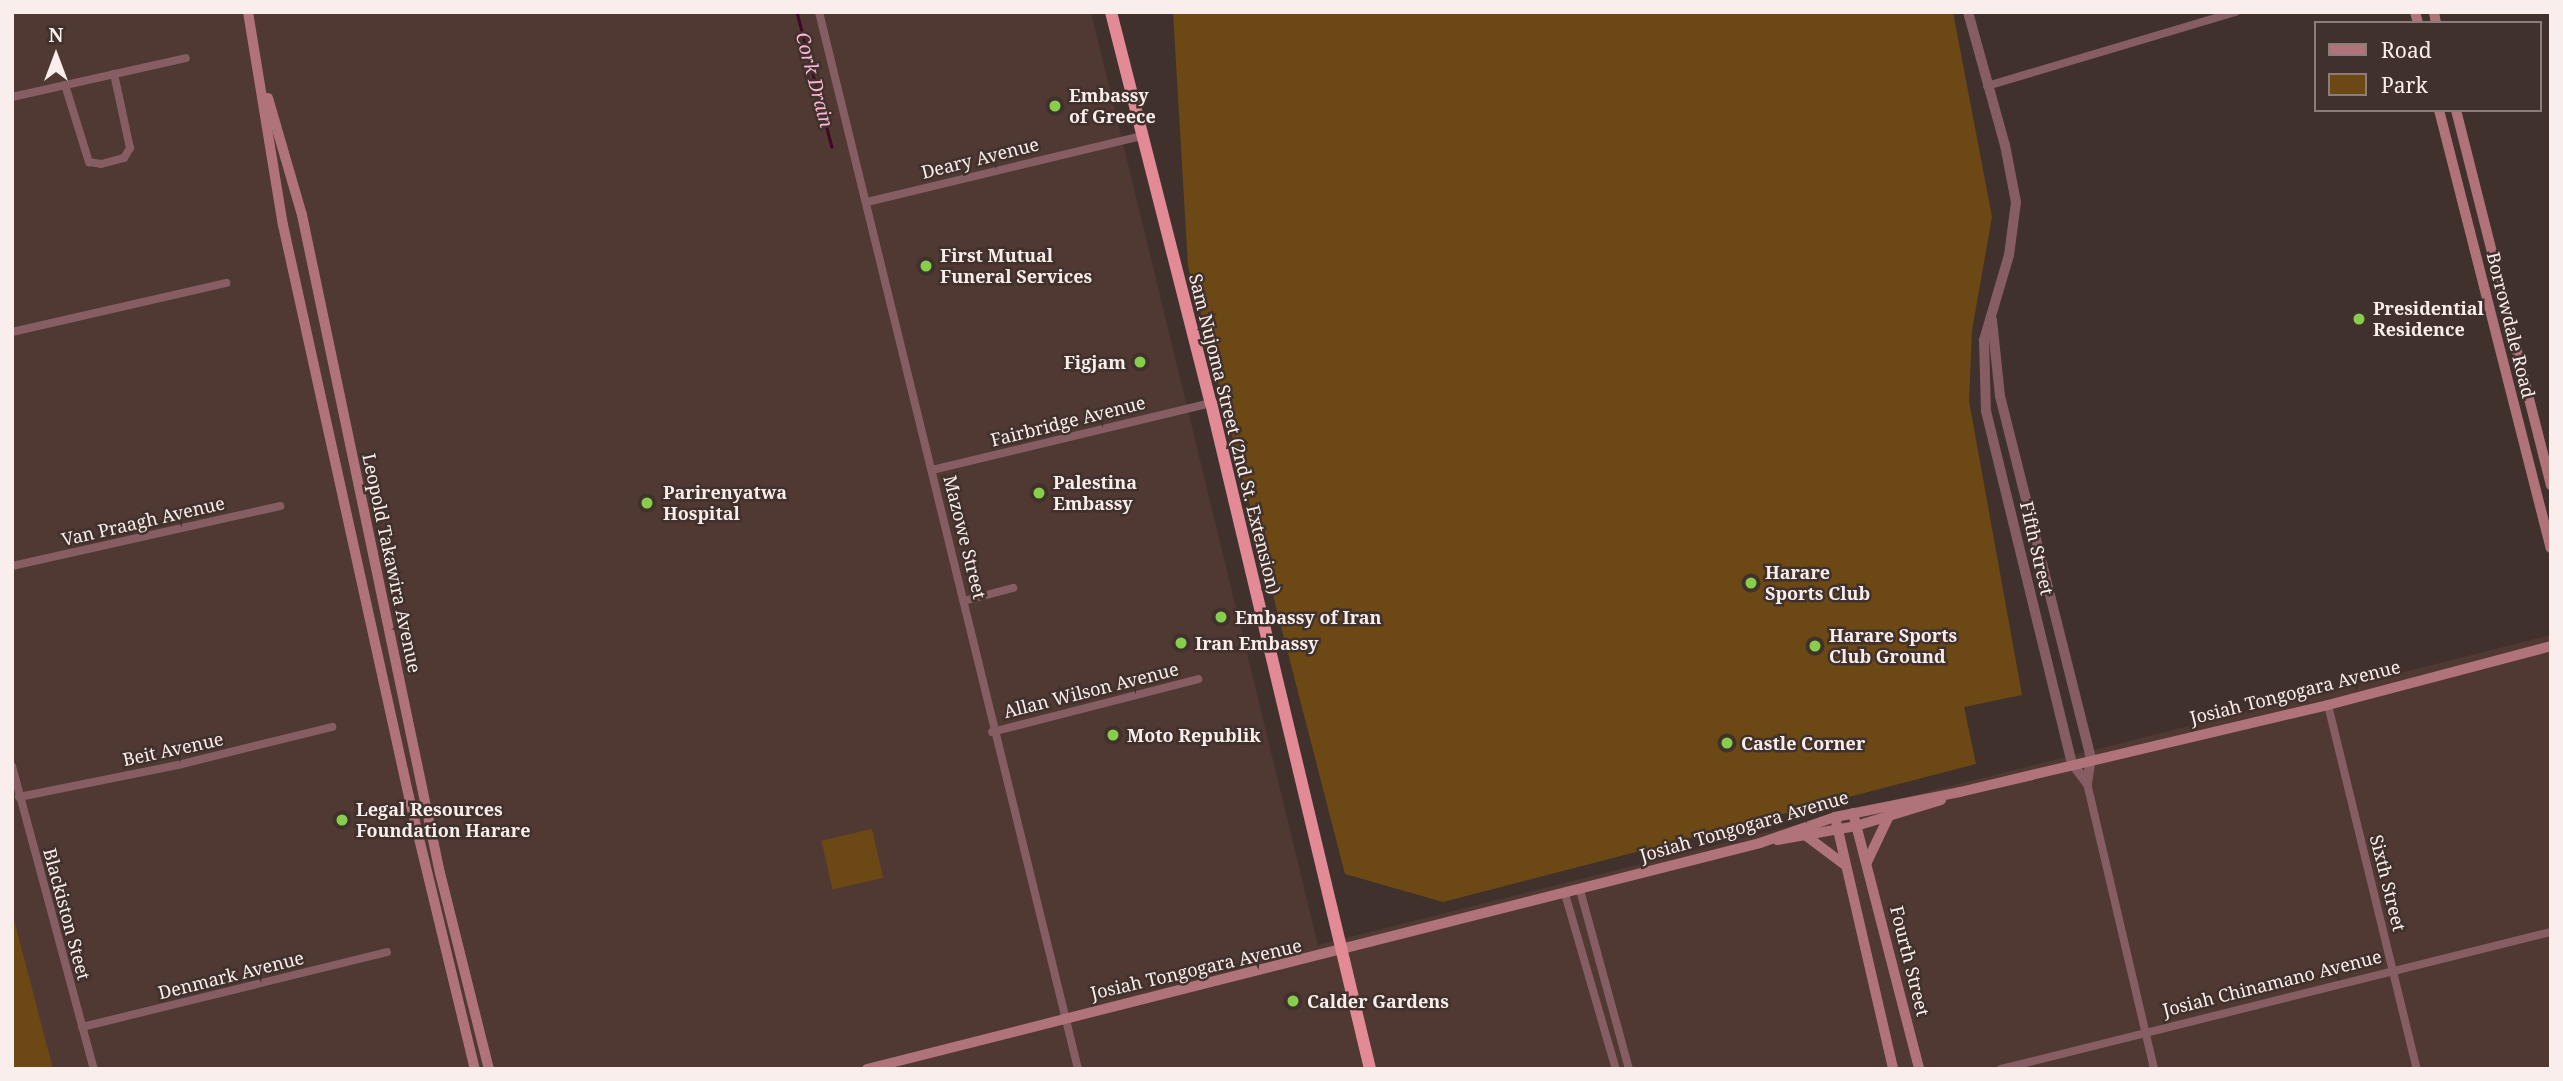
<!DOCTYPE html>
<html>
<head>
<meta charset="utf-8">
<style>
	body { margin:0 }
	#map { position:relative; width:2563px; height:1081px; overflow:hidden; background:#41312d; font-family:"Noto Serif",serif }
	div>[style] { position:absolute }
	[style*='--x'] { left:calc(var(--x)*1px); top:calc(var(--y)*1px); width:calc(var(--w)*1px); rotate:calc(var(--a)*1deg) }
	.built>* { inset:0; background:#503833 }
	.green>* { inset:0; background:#6c4914; transform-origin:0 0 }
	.stream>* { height:2.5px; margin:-1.25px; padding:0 1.25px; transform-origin:1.25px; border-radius:1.25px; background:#410728 }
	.minor>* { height:8px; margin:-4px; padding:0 4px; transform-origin:4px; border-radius:4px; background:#855d62 }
	.tertiary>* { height:10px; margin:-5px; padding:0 5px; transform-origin:5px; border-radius:5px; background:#855d62 }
	.secondary>* { height:10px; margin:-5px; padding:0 5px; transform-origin:5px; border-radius:5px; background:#b1737a }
	.trunk>* { height:12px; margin:-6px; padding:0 6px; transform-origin:6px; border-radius:6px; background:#e28a96 }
	.dots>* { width:19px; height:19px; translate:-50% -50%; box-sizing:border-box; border:4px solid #41312d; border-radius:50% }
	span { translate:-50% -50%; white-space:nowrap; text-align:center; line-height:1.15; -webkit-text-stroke:5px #41312d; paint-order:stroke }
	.poi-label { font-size:18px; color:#f9eeeb; font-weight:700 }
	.left { translate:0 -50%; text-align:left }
	.right { translate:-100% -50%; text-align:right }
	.street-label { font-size:18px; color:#f9eeeb }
	.water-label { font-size:19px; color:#fab6d4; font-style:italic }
	.frame { position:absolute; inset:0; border:14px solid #f9eeeb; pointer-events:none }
	.legend { position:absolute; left:2314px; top:21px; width:228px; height:91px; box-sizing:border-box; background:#41312d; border:2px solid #8b7d79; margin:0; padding:9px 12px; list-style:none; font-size:21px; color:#f9eeeb }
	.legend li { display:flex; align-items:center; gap:14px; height:35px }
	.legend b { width:35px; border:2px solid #8b7d79 }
	.north { position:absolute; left:21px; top:21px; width:70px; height:70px; -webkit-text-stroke:5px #41312d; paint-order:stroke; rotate:0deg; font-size:19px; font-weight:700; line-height:28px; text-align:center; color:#f9eeeb }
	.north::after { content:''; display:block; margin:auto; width:24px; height:32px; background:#f9eeeb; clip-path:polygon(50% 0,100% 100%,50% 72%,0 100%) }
</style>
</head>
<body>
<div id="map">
	<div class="built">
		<i style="clip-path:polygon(12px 12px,1091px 12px,1318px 945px,2551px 635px,2551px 1069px,12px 1069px)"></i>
	</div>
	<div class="green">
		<i style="clip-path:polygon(1173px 12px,1953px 12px,1992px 217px,1972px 330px,1969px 401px,2022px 695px,1964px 707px,1976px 764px,1443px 902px,1345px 874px,1188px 266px)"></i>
		<i style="left:872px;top:829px;width:50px;height:52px;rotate:77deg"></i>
		<i style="clip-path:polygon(12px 912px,53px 1069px,12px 1069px)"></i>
	</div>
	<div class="stream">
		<i style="--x:797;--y:12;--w:139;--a:75.5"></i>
	</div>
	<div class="minor">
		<i style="--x:819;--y:12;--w:1088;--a:76.23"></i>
		<i style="--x:65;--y:85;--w:81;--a:72.7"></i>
		<i style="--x:89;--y:162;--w:12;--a:9"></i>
		<i style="--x:101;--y:164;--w:24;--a:-15"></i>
		<i style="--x:124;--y:158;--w:12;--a:-59"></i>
		<i style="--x:130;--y:148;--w:76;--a:-102.2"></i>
		<i style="--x:1987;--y:86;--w:260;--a:-16.6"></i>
		<i style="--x:12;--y:97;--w:178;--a:-12.6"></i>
		<i style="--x:867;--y:202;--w:283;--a:-13.5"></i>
		<i style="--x:12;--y:332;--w:220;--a:-12.9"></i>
		<i style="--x:932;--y:470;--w:287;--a:-13.5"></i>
		<i style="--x:12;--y:566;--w:275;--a:-12.6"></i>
		<i style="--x:964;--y:601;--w:51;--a:-14.9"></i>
		<i style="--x:2328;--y:705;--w:375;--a:76.3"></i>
		<i style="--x:992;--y:732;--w:213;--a:-14.4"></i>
		<i style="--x:12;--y:766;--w:314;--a:74.9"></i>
		<i style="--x:2087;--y:783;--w:294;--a:76.8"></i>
		<i style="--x:19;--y:797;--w:162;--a:-11.4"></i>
		<i style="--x:178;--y:765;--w:159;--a:-13.9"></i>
		<i style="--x:1580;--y:890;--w:186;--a:74.7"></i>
		<i style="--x:1565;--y:894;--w:182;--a:73.8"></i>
		<i style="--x:82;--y:1027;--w:314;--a:-13.8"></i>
		<i style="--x:2001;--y:1069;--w:567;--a:-13.99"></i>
	</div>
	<div class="tertiary">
		<i style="--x:1968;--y:12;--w:138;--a:74.5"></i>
		<i style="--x:2005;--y:145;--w:58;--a:79.1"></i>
		<i style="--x:2016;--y:202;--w:53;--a:97.5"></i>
		<i style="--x:2009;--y:255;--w:89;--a:106.4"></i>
		<i style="--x:1984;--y:340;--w:71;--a:88.4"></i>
		<i style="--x:1986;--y:411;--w:362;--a:76.3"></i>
		<i style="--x:2072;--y:763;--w:25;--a:53"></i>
		<i style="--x:1992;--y:320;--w:76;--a:84"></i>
		<i style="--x:2000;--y:396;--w:373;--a:75.9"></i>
		<i style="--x:2091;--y:758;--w:25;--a:99"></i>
	</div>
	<div class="secondary">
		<i style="--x:248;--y:12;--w:216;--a:80.7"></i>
		<i style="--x:283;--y:225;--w:586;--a:77.58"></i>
		<i style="--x:409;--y:797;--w:280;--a:76.4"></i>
		<i style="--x:2415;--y:12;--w:11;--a:75"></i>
		<i style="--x:2434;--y:12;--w:11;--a:80"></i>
		<i style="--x:268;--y:98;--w:122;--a:73.8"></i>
		<i style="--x:302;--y:215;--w:672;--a:78.16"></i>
		<i style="--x:440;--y:873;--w:202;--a:76"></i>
		<i style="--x:2439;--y:110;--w:452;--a:75.7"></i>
		<i style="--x:2456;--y:110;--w:387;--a:75.8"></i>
		<i style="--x:1853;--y:813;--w:264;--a:75.5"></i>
		<i style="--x:1835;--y:817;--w:259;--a:77"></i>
		<i style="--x:1805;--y:835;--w:50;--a:36.9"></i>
		<i style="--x:1777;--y:840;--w:80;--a:-10"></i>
		<i style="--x:1856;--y:826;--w:89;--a:-17"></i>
		<i style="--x:1867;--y:862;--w:49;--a:-64.5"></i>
		<i style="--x:867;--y:1069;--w:921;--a:-14.2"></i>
		<i style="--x:1760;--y:843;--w:79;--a:-19.1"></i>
		<i style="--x:1835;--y:817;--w:127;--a:-11.3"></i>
		<i style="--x:1960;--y:792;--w:378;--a:-13.3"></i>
		<i style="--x:2328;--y:705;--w:231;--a:-14.8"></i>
	</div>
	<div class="trunk">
		<i style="--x:1111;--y:12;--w:404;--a:75.7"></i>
		<i style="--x:1211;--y:403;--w:685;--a:76.57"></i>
	</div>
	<div class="dots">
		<i style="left:1055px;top:106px;background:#87cf4b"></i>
		<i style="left:926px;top:266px;background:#87cf4b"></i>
		<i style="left:2359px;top:319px;background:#87cf4b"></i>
		<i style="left:1140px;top:362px;background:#87cf4b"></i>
		<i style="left:1039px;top:493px;background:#87cf4b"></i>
		<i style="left:647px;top:503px;background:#87cf4b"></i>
		<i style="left:1751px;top:583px;background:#87cf4b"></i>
		<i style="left:1221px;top:617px;background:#87cf4b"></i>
		<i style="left:1181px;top:643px;background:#87cf4b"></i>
		<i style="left:1815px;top:646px;background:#87cf4b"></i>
		<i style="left:1113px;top:735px;background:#87cf4b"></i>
		<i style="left:1727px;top:743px;background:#87cf4b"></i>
		<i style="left:342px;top:820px;background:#87cf4b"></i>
		<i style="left:1293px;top:1001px;background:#87cf4b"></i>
	</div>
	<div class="poi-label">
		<span class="left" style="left:1069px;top:106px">Embassy<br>of Greece</span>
		<span class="left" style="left:940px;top:266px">First Mutual<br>Funeral Services</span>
		<span class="left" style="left:2373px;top:319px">Presidential<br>Residence</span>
		<span class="right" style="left:1126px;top:362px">Figjam</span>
		<span class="left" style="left:1053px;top:493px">Palestina<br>Embassy</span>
		<span class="left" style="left:663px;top:503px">Parirenyatwa<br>Hospital</span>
		<span class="left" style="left:1765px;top:583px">Harare<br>Sports Club</span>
		<span class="left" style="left:1235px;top:617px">Embassy of Iran</span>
		<span class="left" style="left:1829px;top:646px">Harare Sports<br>Club Ground</span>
		<span class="left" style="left:1195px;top:643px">Iran Embassy</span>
		<span class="left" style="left:1127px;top:735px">Moto Republik</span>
		<span class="left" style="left:1741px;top:743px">Castle Corner</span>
		<span class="left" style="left:356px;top:820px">Legal Resources<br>Foundation Harare</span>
		<span class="left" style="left:1307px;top:1001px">Calder Gardens</span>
	</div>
	<div class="street-label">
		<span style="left:980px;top:158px;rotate:-14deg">Deary Avenue</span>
		<span style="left:2511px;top:325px;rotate:76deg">Borrowdale Road</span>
		<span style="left:1068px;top:421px;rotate:-14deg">Fairbridge Avenue</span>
		<span style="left:1235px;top:434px;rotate:76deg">Sam Nujoma Street (2nd St. Extension)</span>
		<span style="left:143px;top:521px;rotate:-13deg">Van Praagh Avenue</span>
		<span style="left:965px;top:537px;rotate:76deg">Mazowe Street</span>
		<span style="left:2037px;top:548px;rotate:77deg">Fifth Street</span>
		<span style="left:392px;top:563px;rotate:78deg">Leopold Takawira Avenue</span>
		<span style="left:1091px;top:690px;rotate:-14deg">Allan Wilson Avenue</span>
		<span style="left:2295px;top:692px;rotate:-14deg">Josiah Tongogara Avenue</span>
		<span style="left:173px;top:749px;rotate:-12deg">Beit Avenue</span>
		<span style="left:1744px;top:826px;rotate:-16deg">Josiah Tongogara Avenue</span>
		<span style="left:2388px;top:883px;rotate:76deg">Sixth Street</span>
		<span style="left:67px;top:914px;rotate:75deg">Blackiston Steet</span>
		<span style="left:1910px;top:961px;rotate:76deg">Fourth Street</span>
		<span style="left:1196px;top:969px;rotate:-13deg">Josiah Tongogara Avenue</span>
		<span style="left:231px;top:975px;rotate:-14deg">Denmark Avenue</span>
		<span style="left:2272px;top:983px;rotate:-14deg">Josiah Chinamano Avenue</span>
	</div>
	<div class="water-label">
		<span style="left:814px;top:80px;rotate:75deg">Cork Drain</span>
	</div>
	<div class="frame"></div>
	<ul class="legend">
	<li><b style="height:9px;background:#b1737a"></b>Road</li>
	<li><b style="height:19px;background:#6c4914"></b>Park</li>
	</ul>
	<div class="north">N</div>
</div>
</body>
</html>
